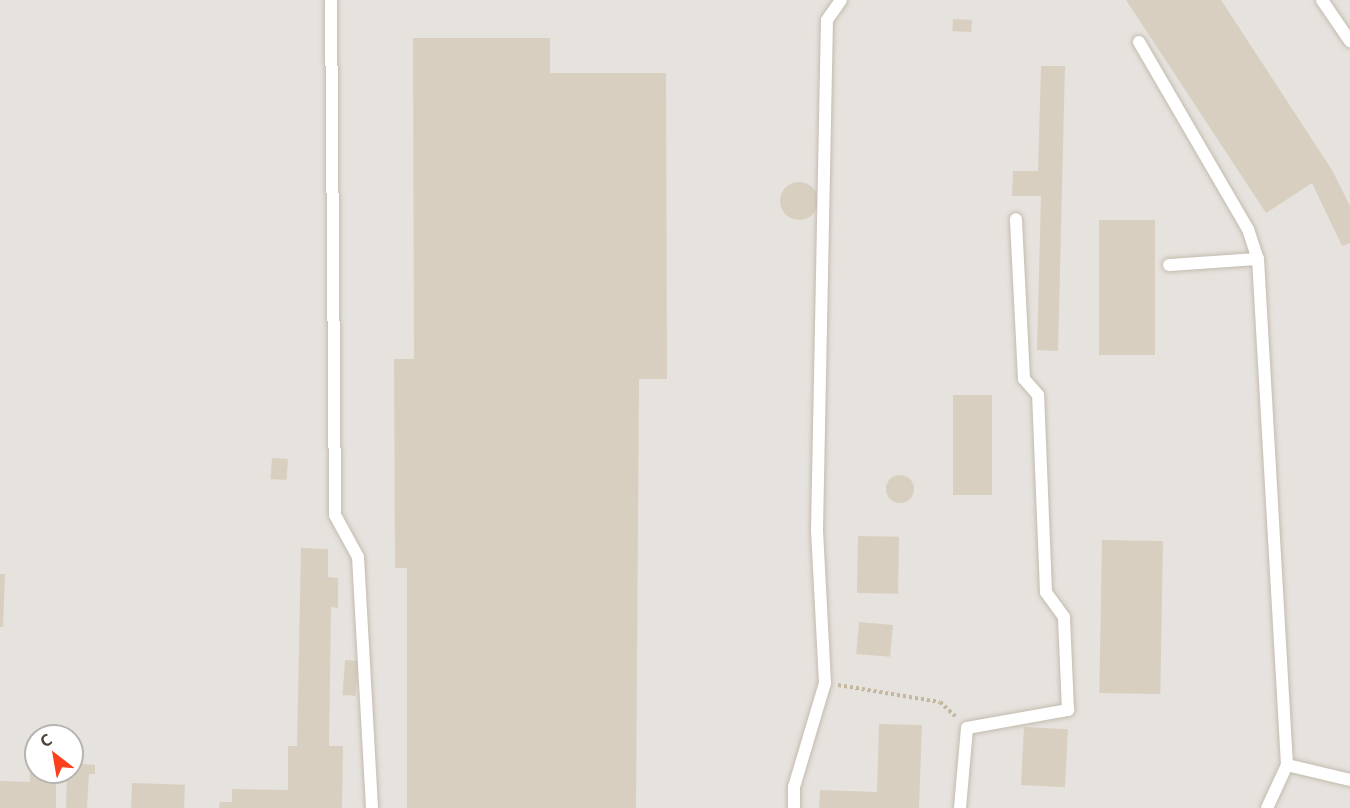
<!DOCTYPE html>
<html>
<head>
<meta charset="utf-8">
<style>
	body { margin:0 }
	#map { position:relative; width:1350px; height:808px; overflow:hidden; background:#f6f3ec; font-family:"Noto Sans",sans-serif }
	div>[style] { position:absolute }
	[style*='--x'] { left:calc(var(--x)*1px); top:calc(var(--y)*1px); width:calc(var(--w)*1px); rotate:calc(var(--a)*1deg) }
	.industrial>* { inset:0; background:#e6e2dd }
	.building>* { inset:0; background:#d8cfc1; transform-origin:0 0 }
	.round { border-radius:50% }
	.path>* { height:4px; margin-top:-2px; transform-origin:0; background:repeating-linear-gradient(90deg,#c4b79f 0 3px,transparent 0 6px) }
	.roads { filter:drop-shadow(0 0 2px #c2bbae) drop-shadow(0 0 2px #c2bbae) }
	.service>* { height:12px; margin:-6px; padding:0 6px; transform-origin:6px; border-radius:6px; background:#fff }
	span { translate:-50% -50%; white-space:nowrap; text-align:center; line-height:1.15; -webkit-text-stroke:6px #fff; paint-order:stroke }
	.north { position:absolute; left:24px; top:724px; width:60px; height:60px; box-sizing:border-box; background:#fff; border:2px solid #b7b4b0; border-radius:50%; rotate:329deg; font-size:16px; font-weight:700; line-height:24px; text-align:center; color:#4b4439 }
	.north::after { content:''; display:block; margin:auto; width:21px; height:27px; background:#fc3f1d; clip-path:polygon(50% 0,100% 100%,50% 72%,0 100%) }
</style>
</head>
<body>
<div id="map">
	<div class="industrial">
		<i style="clip-path:polygon(evenodd,0 0,1350px 0,1350px 808px,0 808px,0 0,36px 736px,72px 736px,72px 772px,36px 772px,36px 736px)"></i>
	</div>
	<div class="building">
		<i style="clip-path:polygon(1126px 0,1221px 0,1332px 170px,1350px 206px,1350px 243px,1342px 246px,1312px 183px,1266px 213px)"></i>
		<i style="left:953px;top:19px;width:19px;height:12px;rotate:3deg"></i>
		<i style="clip-path:polygon(413px 38px,550px 38px,550px 73px,666px 73px,667px 379px,639px 379px,636px 808px,407px 808px,407px 568px,395px 568px,394px 359px,414px 359px)"></i>
		<i style="clip-path:polygon(1041px 66px,1065px 66px,1058px 351px,1037px 350px,1041px 196px,1012px 196px,1013px 171px,1038px 171px)"></i>
		<i class="round" style="left:780px;top:182px;width:38px;height:38px"></i>
		<i style="left:1099px;top:220px;width:56px;height:135px"></i>
		<i style="left:953px;top:395px;width:39px;height:100px"></i>
		<i style="left:272px;top:458px;width:16px;height:21px;rotate:4deg"></i>
		<i class="round" style="left:886px;top:475px;width:28px;height:28px"></i>
		<i style="left:858px;top:536px;width:41px;height:57px;rotate:1deg"></i>
		<i style="left:1102px;top:540px;width:61px;height:153px;rotate:1deg"></i>
		<i style="clip-path:polygon(301px 548px,328px 549px,328px 577px,338px 578px,338px 608px,331px 607px,329px 746px,343px 746px,342px 808px,219px 808px,220px 802px,232px 802px,232px 789px,288px 790px,288px 746px,297px 746px)"></i>
		<i style="clip-path:polygon(0 574px,5px 574px,3px 627px,0 627px)"></i>
		<i style="left:859px;top:622px;width:34px;height:32px;rotate:5deg"></i>
		<i style="left:345px;top:660px;width:13px;height:35px;rotate:4deg"></i>
		<i style="clip-path:polygon(879px 724px,922px 725px,919px 808px,819px 808px,820px 790px,877px 792px)"></i>
		<i style="left:1024px;top:727px;width:44px;height:58px;rotate:3deg"></i>
		<i style="clip-path:polygon(72px 763px,95px 765px,95px 774px,89px 774px,87px 808px,66px 808px,67px 772px,72px 772px)"></i>
		<i style="clip-path:polygon(30px 764px,36px 765px,36px 772px,56px 772px,56px 808px,0 808px,0 781px,30px 782px)"></i>
		<i style="left:132px;top:783px;width:53px;height:25px;rotate:2deg"></i>
	</div>
	<div class="path">
		<i style="--x:838;--y:685;--w:103;--a:9.5"></i>
		<i style="--x:940;--y:702;--w:22;--a:43"></i>
	</div>
	<div class="roads">
		<div class="service">
			<i style="--x:331;--y:0;--w:515;--a:89.55"></i>
			<i style="--x:335;--y:515;--w:48;--a:61.3"></i>
			<i style="--x:358;--y:557;--w:251;--a:86.8"></i>
			<i style="--x:1322;--y:0;--w:50;--a:55.7"></i>
			<i style="--x:1139;--y:42;--w:216;--a:59.8"></i>
			<i style="--x:1248;--y:229;--w:32;--a:72"></i>
			<i style="--x:1258;--y:259;--w:507;--a:86.72"></i>
			<i style="--x:1287;--y:765;--w:47;--a:114.9"></i>
			<i style="--x:1169;--y:265;--w:89;--a:-3.9"></i>
			<i style="--x:1287;--y:765;--w:65;--a:13.4"></i>
			<i style="--x:794;--y:808;--w:21;--a:-90"></i>
			<i style="--x:794;--y:787;--w:109;--a:-73.4"></i>
			<i style="--x:825;--y:683;--w:153;--a:-93"></i>
			<i style="--x:817;--y:530;--w:510;--a:-88.88"></i>
			<i style="--x:827;--y:20;--w:24;--a:-55"></i>
			<i style="--x:960;--y:808;--w:80;--a:-85"></i>
			<i style="--x:967;--y:728;--w:103;--a:-10.1"></i>
			<i style="--x:1068;--y:710;--w:93;--a:-92.5"></i>
			<i style="--x:1064;--y:617;--w:31;--a:-126"></i>
			<i style="--x:1046;--y:592;--w:197;--a:-92.3"></i>
			<i style="--x:1038;--y:395;--w:21;--a:-131"></i>
			<i style="--x:1024;--y:379;--w:160;--a:-92.9"></i>
		</div>
	</div>
	<div class="north">С</div>
</div>
</body>
</html>
